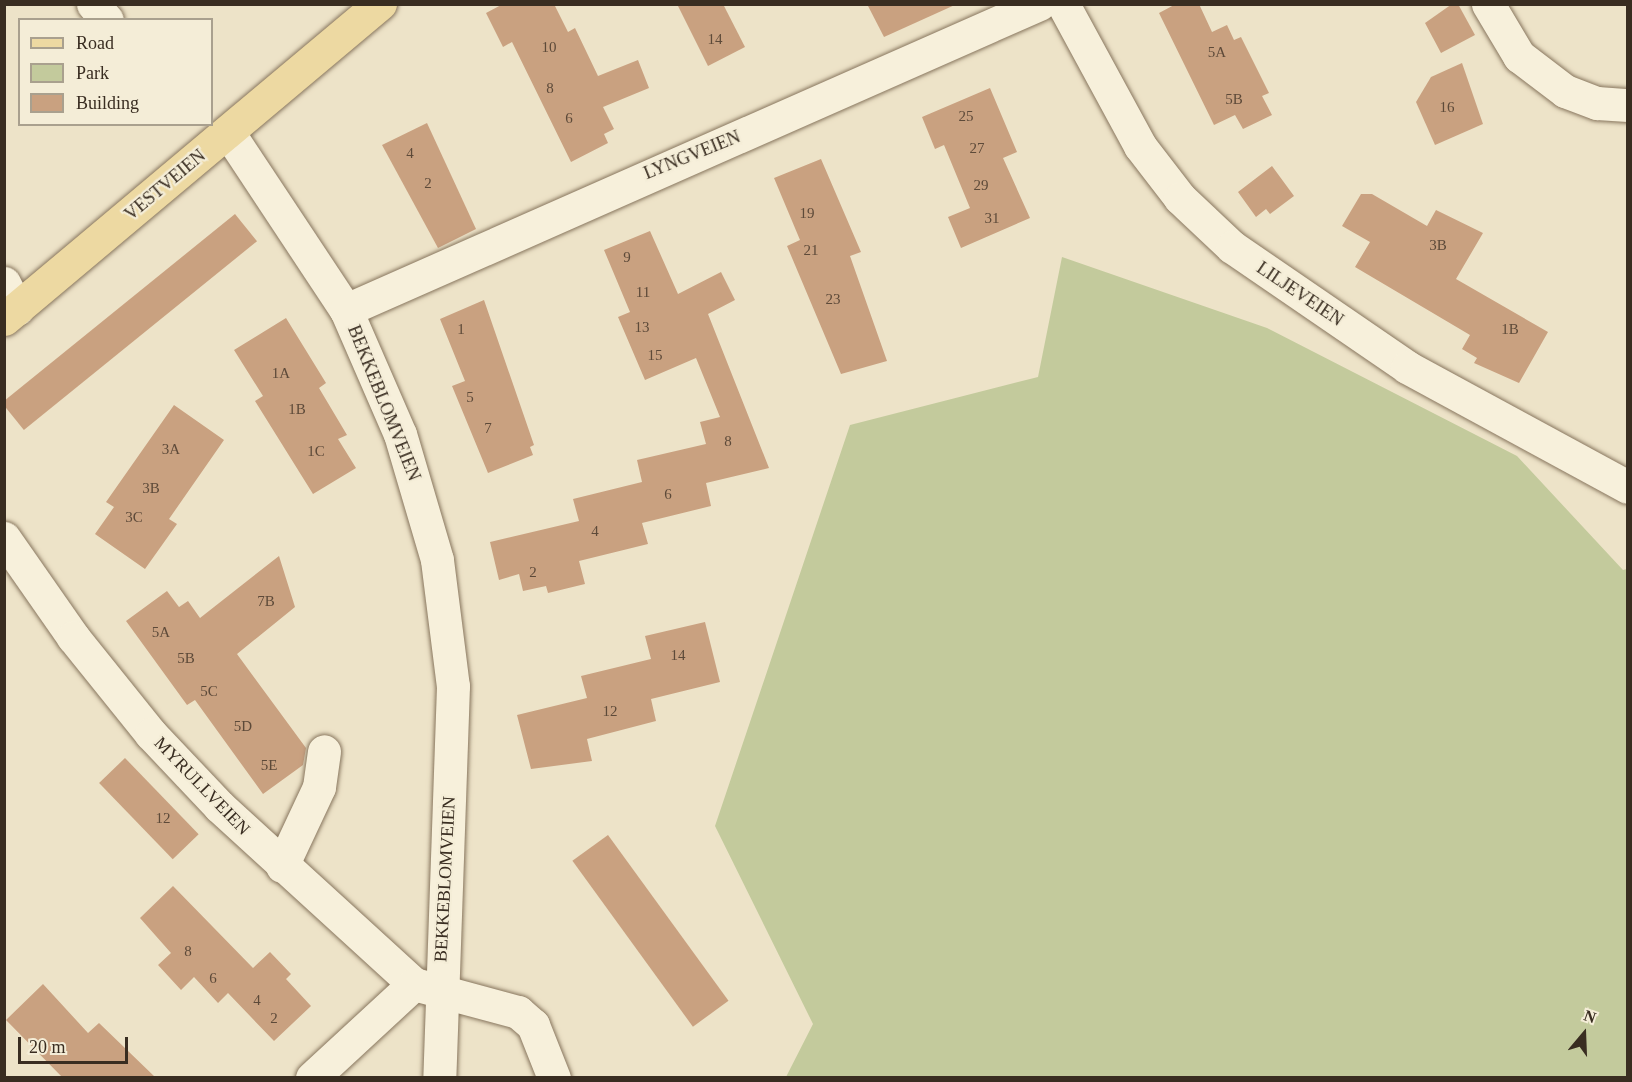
<!DOCTYPE html>
<html>
<head>
<meta charset="utf-8">
<style>
	body { margin:0 }
	#map { position:relative; width:1632px; height:1082px; overflow:hidden; background:#ede3c8; font-family:"Times New Roman",serif }
	div>[style] { position:absolute }
	[style*='--x'] { left:calc(var(--x)*1px); top:calc(var(--y)*1px); width:calc(var(--w)*1px); rotate:calc(var(--a)*1deg) }
	.green>* { inset:0; background:#c3ca9c }
	.building>* { inset:0; background:#c9a180; transform-origin:0 0 }
	.roads { filter:drop-shadow(0 0 2px #88765e) drop-shadow(0 0 2px #88765e) }
	.minor>* { height:33px; margin:-16.5px; padding:0 16.5px; transform-origin:16.5px; border-radius:16.5px; background:#f7f0db }
	.major>* { height:33px; margin:-16.5px; padding:0 16.5px; transform-origin:16.5px; border-radius:16.5px; background:#edd9a2 }
	span { translate:-50% -50%; white-space:nowrap; text-align:center; line-height:1.15; -webkit-text-stroke:4.5px #f4edd7; paint-order:stroke }
	.number-label { font-size:15px; color:#5d4a39 }
	.number-label span { -webkit-text-stroke-width:0 }
	.street-label { font-size:18px; color:#392d21 }
	.frame { position:absolute; inset:0; border:6px solid #392d21; pointer-events:none }
	.legend { position:absolute; left:18px; top:18px; width:195px; height:108px; box-sizing:border-box; background:#f4edd7; border:2px solid #a9a08e; margin:0; padding:8px 10px; list-style:none; font-size:18px; color:#392d21 }
	.legend li { display:flex; align-items:center; gap:12px; height:30px }
	.legend b { width:30px; border:2px solid #a9a08e }
	.north { position:absolute; left:1554px; top:1004px; width:60px; height:60px; -webkit-text-stroke:4px #f4edd7; paint-order:stroke; rotate:19deg; font-size:16px; font-weight:700; line-height:24px; text-align:center; color:#392d21 }
	.north::after { content:''; display:block; margin:auto; width:21px; height:27px; background:#392d21; clip-path:polygon(50% 0,100% 100%,50% 72%,0 100%) }
	.scale { position:absolute; left:18px; top:1037px; width:110px; height:27px; box-sizing:border-box; border:3px solid #392d21; border-top:0; padding-left:8px; font-size:18px; line-height:21px; white-space:nowrap; color:#392d21; -webkit-text-stroke:4px #f4edd7; paint-order:stroke }
</style>
</head>
<body>
<div id="map">
	<div class="green">
		<i style="clip-path:polygon(1062px 257px,1267px 328px,1517px 456px,1623px 570px,1627px 569px,1627px 1077px,786px 1077px,813px 1024px,715px 826px,850px 425px,1038px 377px)"></i>
	</div>
	<div class="building">
		<i style="clip-path:polygon(503px 4px,554px 4px,568px 32px,575px 28px,598px 76px,638px 60px,649px 88px,603px 107px,614px 129px,604px 134px,608px 143px,571px 162px,512px 42px,503px 47px,486px 13px)"></i>
		<i style="clip-path:polygon(677px 4px,723px 4px,745px 47px,708px 66px)"></i>
		<i style="clip-path:polygon(867px 4px,957px 4px,884px 37px)"></i>
		<i style="clip-path:polygon(1176px 4px,1199px 4px,1212px 32px,1227px 25px,1234px 40px,1241px 37px,1269px 93px,1262px 96px,1272px 115px,1243px 129px,1235px 115px,1214px 125px,1159px 13px)"></i>
		<i style="clip-path:polygon(1452px 4px,1458px 4px,1475px 35px,1441px 53px,1425px 23px)"></i>
		<i style="clip-path:polygon(1462px 63px,1483px 124px,1435px 145px,1416px 102px,1431px 77px)"></i>
		<i style="clip-path:polygon(990px 88px,1017px 152px,1003px 158px,1030px 218px,961px 248px,948px 217px,970px 208px,944px 145px,935px 149px,922px 117px)"></i>
		<i style="clip-path:polygon(427px 123px,476px 229px,438px 248px,382px 145px)"></i>
		<i style="clip-path:polygon(821px 159px,861px 252px,850px 256px,887px 361px,841px 374px,787px 246px,800px 240px,774px 178px)"></i>
		<i style="clip-path:polygon(1272px 166px,1294px 196px,1270px 214px,1266px 209px,1256px 217px,1238px 192px)"></i>
		<i style="clip-path:polygon(1361px 194px,1372px 194px,1427px 226px,1436px 210px,1483px 233px,1456px 279px,1548px 332px,1519px 383px,1474px 363px,1477px 358px,1462px 349px,1470px 335px,1355px 267px,1370px 242px,1342px 226px)"></i>
		<i style="left:235px;top:214px;width:35px;height:300px;rotate:51deg"></i>
		<i style="clip-path:polygon(650px 231px,678px 294px,721px 272px,735px 300px,708px 314px,769px 468px,706px 483px,711px 506px,642px 523px,648px 544px,579px 561px,585px 584px,548px 593px,546px 586px,523px 591px,519px 574px,499px 580px,490px 542px,579px 521px,573px 499px,642px 482px,637px 460px,706px 444px,700px 422px,720px 417px,696px 358px,645px 380px,618px 317px,630px 312px,604px 250px)"></i>
		<i style="clip-path:polygon(484px 300px,534px 445px,530px 447px,533px 455px,488px 473px,452px 386px,465px 381px,440px 319px)"></i>
		<i style="clip-path:polygon(286px 318px,326px 383px,319px 388px,347px 435px,338px 439px,356px 468px,313px 494px,255px 401px,263px 396px,234px 350px)"></i>
		<i style="clip-path:polygon(174px 405px,224px 440px,169px 519px,177px 524px,145px 569px,95px 534px,114px 507px,106px 502px)"></i>
		<i style="clip-path:polygon(279px 556px,295px 607px,237px 654px,306px 748px,303px 765px,263px 794px,195px 700px,187px 705px,126px 621px,167px 591px,179px 607px,188px 601px,200px 618px)"></i>
		<i style="clip-path:polygon(705px 622px,720px 682px,651px 699px,656px 721px,587px 739px,592px 761px,531px 769px,517px 715px,587px 698px,581px 676px,651px 659px,645px 636px)"></i>
		<i style="left:125px;top:758px;width:106px;height:36px;rotate:46deg"></i>
		<i style="left:608px;top:835px;width:205px;height:44px;rotate:54deg"></i>
		<i style="clip-path:polygon(173px 886px,253px 968px,270px 952px,291px 974px,286px 979px,311px 1006px,274px 1041px,228px 993px,218px 1003px,194px 977px,181px 990px,158px 965px,171px 953px,140px 918px)"></i>
		<i style="clip-path:polygon(43px 984px,88px 1033px,99px 1023px,155px 1077px,62px 1077px,6px 1020px)"></i>
	</div>
	<div class="roads">
		<div class="minor">
			<i style="--x:93;--y:4;--w:21;--a:49"></i>
			<i style="--x:1063;--y:4;--w:162;--a:61.5"></i>
			<i style="--x:1140;--y:146;--w:66;--a:52.4"></i>
			<i style="--x:1180;--y:198;--w:71;--a:43.3"></i>
			<i style="--x:1232;--y:247;--w:212;--a:34.4"></i>
			<i style="--x:1407;--y:367;--w:251;--a:28.5"></i>
			<i style="--x:1488;--y:4;--w:61;--a:59.2"></i>
			<i style="--x:1519;--y:56;--w:58;--a:37.3"></i>
			<i style="--x:1565;--y:91;--w:34;--a:21"></i>
			<i style="--x:1597;--y:103;--w:31;--a:4"></i>
			<i style="--x:228;--y:132;--w:214;--a:56.5"></i>
			<i style="--x:346;--y:310;--w:135;--a:66.5"></i>
			<i style="--x:400;--y:434;--w:131;--a:73.6"></i>
			<i style="--x:437;--y:560;--w:127;--a:82.8"></i>
			<i style="--x:453;--y:686;--w:392;--a:92"></i>
			<i style="--x:4;--y:283;--w:29;--a:63"></i>
			<i style="--x:346;--y:310;--w:758;--a:-23.82"></i>
			<i style="--x:4;--y:538;--w:121;--a:55.1"></i>
			<i style="--x:73;--y:637;--w:124;--a:51.2"></i>
			<i style="--x:151;--y:734;--w:99;--a:46.6"></i>
			<i style="--x:219;--y:806;--w:264;--a:42.4"></i>
			<i style="--x:414;--y:984;--w:108;--a:15.1"></i>
			<i style="--x:518;--y:1012;--w:20;--a:41"></i>
			<i style="--x:533;--y:1025;--w:57;--a:68.4"></i>
			<i style="--x:282;--y:866;--w:87;--a:-64.9"></i>
			<i style="--x:319;--y:787;--w:36;--a:-82"></i>
			<i style="--x:312;--y:1078;--w:139;--a:-42.7"></i>
		</div>
		<div class="major">
			<i style="--x:4;--y:319;--w:491;--a:-40"></i>
		</div>
	</div>
	<div class="number-label">
		<span style="left:715px;top:40px">14</span>
		<span style="left:549px;top:48px">10</span>
		<span style="left:1217px;top:53px">5A</span>
		<span style="left:550px;top:89px">8</span>
		<span style="left:1234px;top:100px">5B</span>
		<span style="left:1447px;top:108px">16</span>
		<span style="left:966px;top:117px">25</span>
		<span style="left:569px;top:119px">6</span>
		<span style="left:977px;top:149px">27</span>
		<span style="left:410px;top:154px">4</span>
		<span style="left:428px;top:184px">2</span>
		<span style="left:981px;top:186px">29</span>
		<span style="left:807px;top:214px">19</span>
		<span style="left:992px;top:219px">31</span>
		<span style="left:1438px;top:246px">3B</span>
		<span style="left:811px;top:251px">21</span>
		<span style="left:627px;top:258px">9</span>
		<span style="left:643px;top:293px">11</span>
		<span style="left:833px;top:300px">23</span>
		<span style="left:642px;top:328px">13</span>
		<span style="left:461px;top:330px">1</span>
		<span style="left:1510px;top:330px">1B</span>
		<span style="left:655px;top:356px">15</span>
		<span style="left:281px;top:374px">1A</span>
		<span style="left:470px;top:398px">5</span>
		<span style="left:297px;top:410px">1B</span>
		<span style="left:488px;top:429px">7</span>
		<span style="left:728px;top:442px">8</span>
		<span style="left:171px;top:450px">3A</span>
		<span style="left:316px;top:452px">1C</span>
		<span style="left:151px;top:489px">3B</span>
		<span style="left:668px;top:495px">6</span>
		<span style="left:134px;top:518px">3C</span>
		<span style="left:595px;top:532px">4</span>
		<span style="left:533px;top:573px">2</span>
		<span style="left:266px;top:602px">7B</span>
		<span style="left:161px;top:633px">5A</span>
		<span style="left:678px;top:656px">14</span>
		<span style="left:186px;top:659px">5B</span>
		<span style="left:209px;top:692px">5C</span>
		<span style="left:610px;top:712px">12</span>
		<span style="left:243px;top:727px">5D</span>
		<span style="left:269px;top:766px">5E</span>
		<span style="left:163px;top:819px">12</span>
		<span style="left:188px;top:952px">8</span>
		<span style="left:213px;top:979px">6</span>
		<span style="left:257px;top:1001px">4</span>
		<span style="left:274px;top:1019px">2</span>
	</div>
	<div class="street-label">
		<span style="left:692px;top:155px;rotate:-22deg">LYNGVEIEN</span>
		<span style="left:165px;top:185px;rotate:-40deg">VESTVEIEN</span>
		<span style="left:1300px;top:294px;rotate:34deg">LILJEVEIEN</span>
		<span style="left:384px;top:403px;rotate:68deg">BEKKEBLOMVEIEN</span>
		<span style="left:202px;top:786px;rotate:46deg">MYRULLVEIEN</span>
		<span style="left:445px;top:879px;rotate:-87deg">BEKKEBLOMVEIEN</span>
	</div>
	<div class="frame"></div>
	<ul class="legend">
	<li><b style="height:8px;background:#edd9a2"></b>Road</li>
	<li><b style="height:16px;background:#c3ca9c"></b>Park</li>
	<li><b style="height:16px;background:#c9a180"></b>Building</li>
	</ul>
	<div class="north">N</div>
	<div class="scale">20 m</div>
</div>
</body>
</html>
